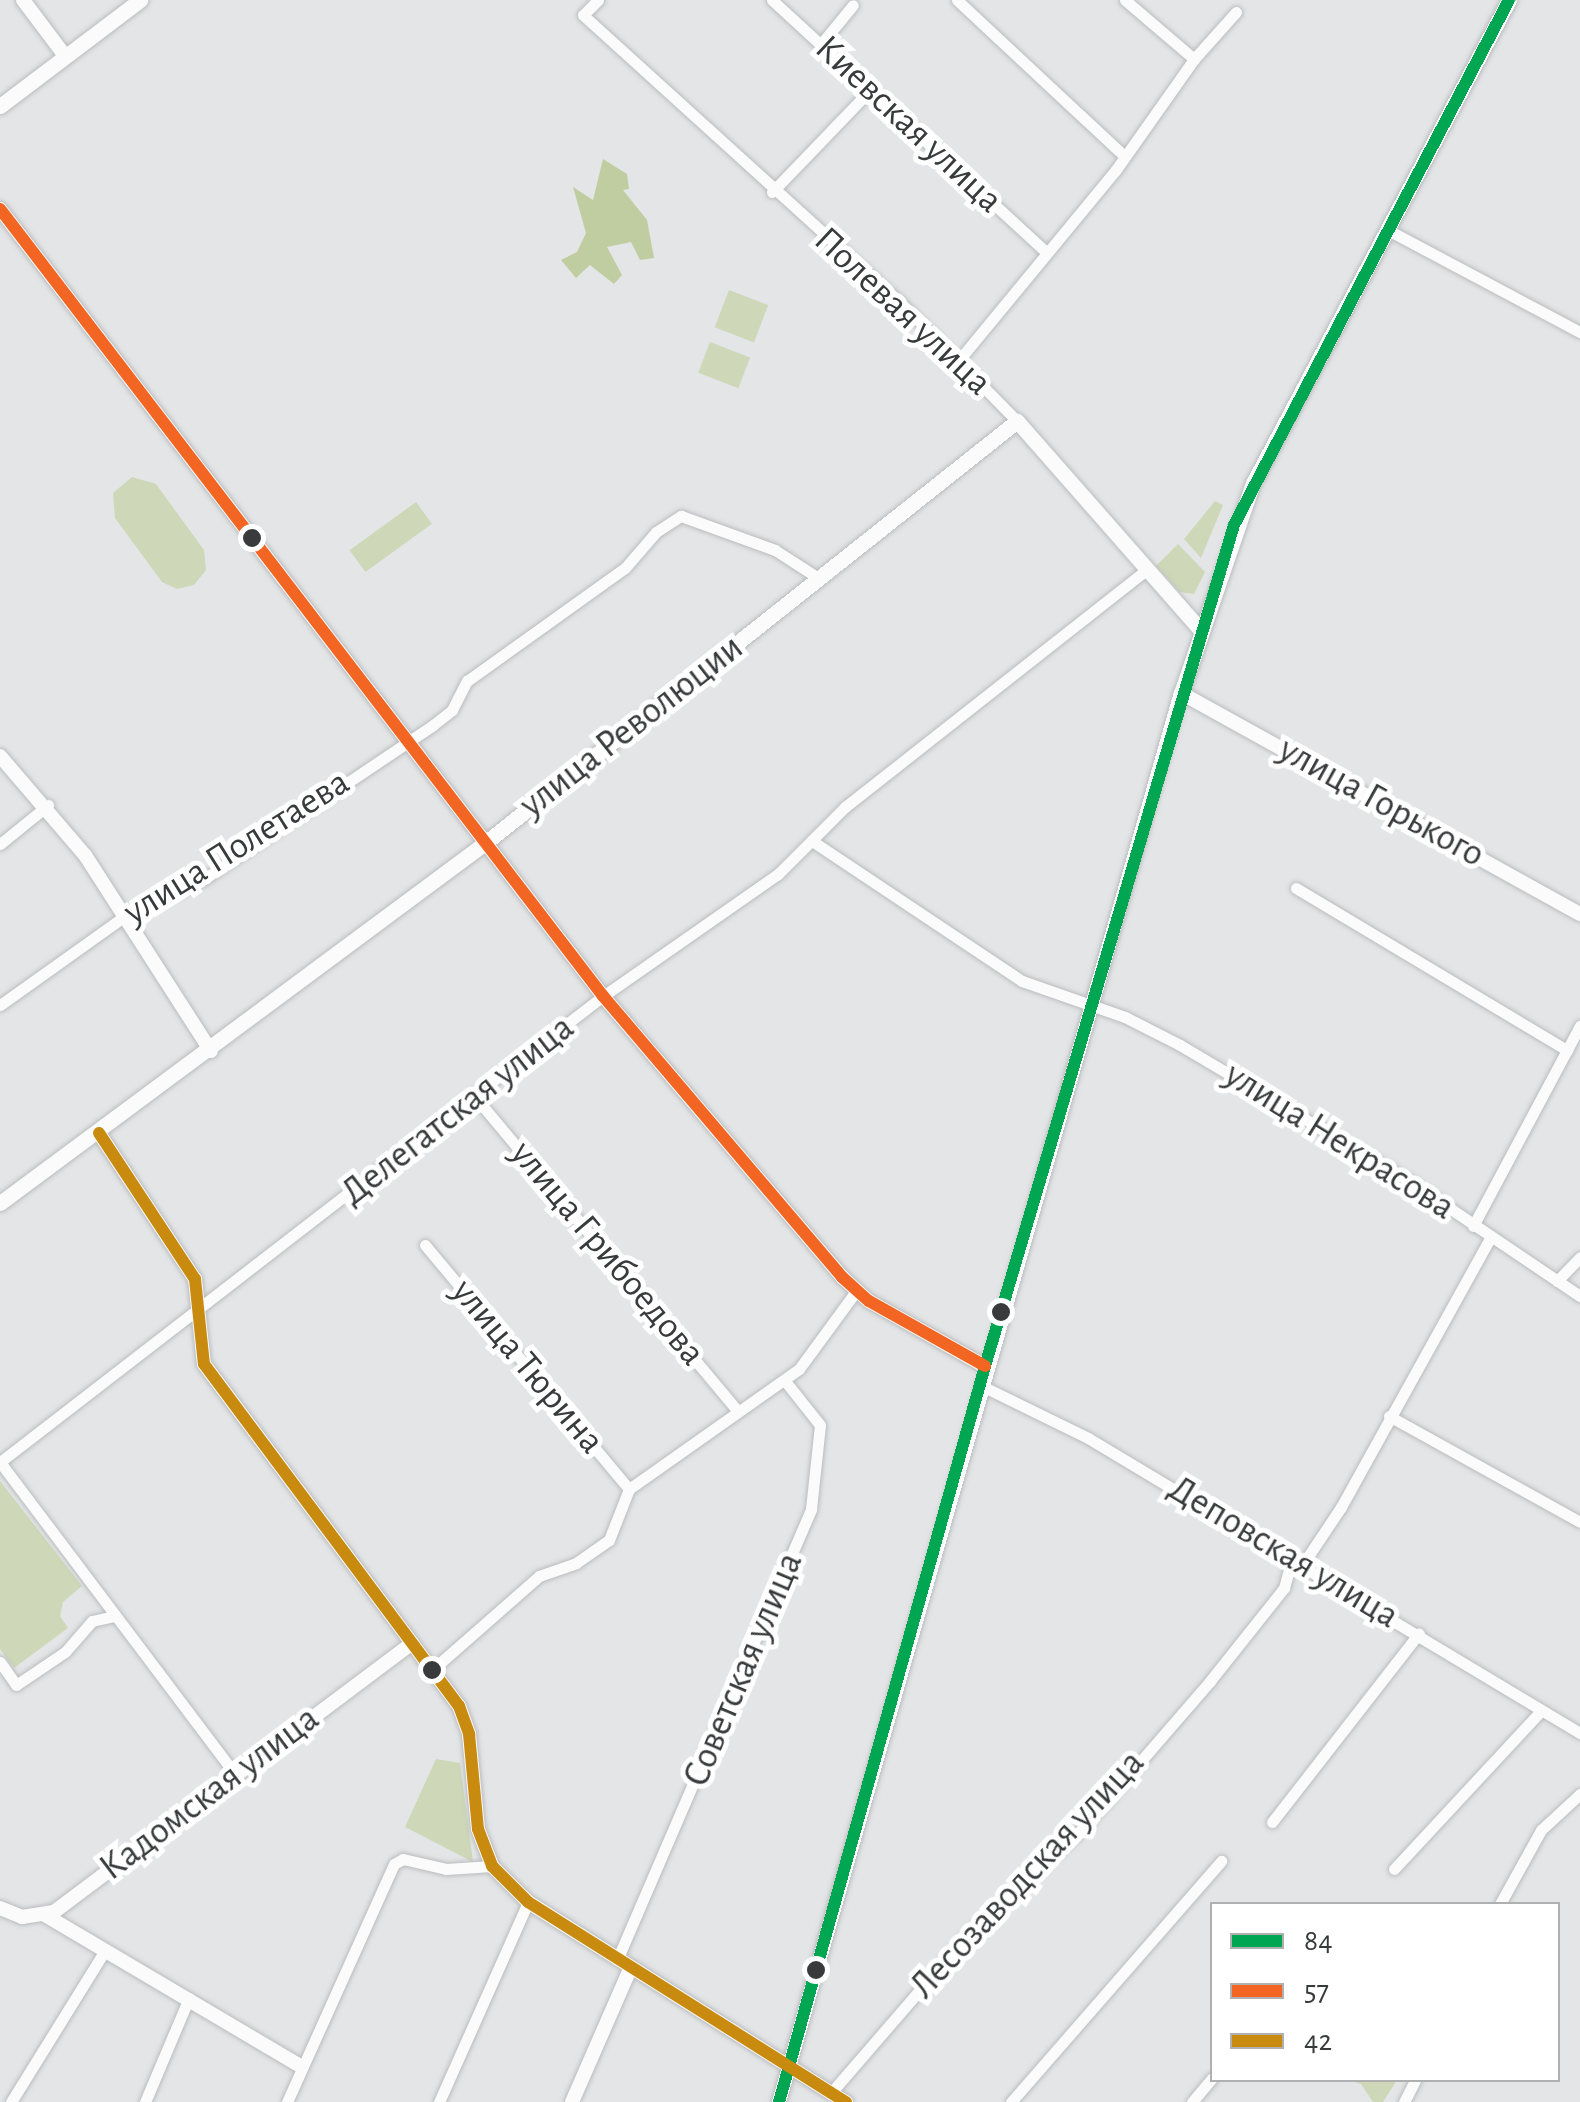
<!DOCTYPE html>
<html>
<head>
<meta charset="utf-8">
<style>
	body { margin:0 }
	#map { position:relative; width:1580px; height:2102px; overflow:hidden; background:#e3e5e7; font-family:"Alegreya Sans",sans-serif }
	div>[style] { position:absolute }
	[style*='--x'] { left:calc(var(--x)*1px); top:calc(var(--y)*1px); width:calc(var(--w)*1px); rotate:calc(var(--a)*1deg) }
	.green>* { inset:0; background:#ced8b8; transform-origin:0 0 }
	.forest>* { inset:0; background:#c0cda1 }
	.roads { filter:drop-shadow(0 0 2px #bbbcbe) drop-shadow(0 0 2px #bbbcbe) }
	.minor>* { height:11px; margin:-5.5px; padding:0 5.5px; transform-origin:5.5px; border-radius:5.5px; background:#fbfbfb }
	.tertiary>* { height:14px; margin:-7px; padding:0 7px; transform-origin:7px; border-radius:7px; background:#fbfbfb }
	.secondary>* { height:15px; margin:-7.5px; padding:0 7.5px; transform-origin:7.5px; border-radius:7.5px; background:#fbfbfb }
	.bus-1>* { height:12px; margin:-6px; padding:0 6px; transform-origin:6px; border-radius:6px; background:#00a651 }
	.bus-2>* { height:12px; margin:-6px; padding:0 6px; transform-origin:6px; border-radius:6px; background:#f26522 }
	.bus-3>* { height:12px; margin:-6px; padding:0 6px; transform-origin:6px; border-radius:6px; background:#c88b0f }
	.dots>* { width:28px; height:28px; translate:-50% -50%; box-sizing:border-box; border:5px solid #fff; border-radius:50% }
	span { translate:-50% -50%; white-space:nowrap; text-align:center; line-height:1.15; -webkit-text-stroke:10px #fff; paint-order:stroke }
	.street-label { font-size:38px; color:#393a3c }
	.legend { position:absolute; left:1210px; top:1902px; width:350px; height:180px; box-sizing:border-box; background:#fff; border:2px solid #b0b0b1; margin:0; padding:12px 18px; list-style:none; font-size:30px; color:#393a3c }
	.legend li { display:flex; align-items:center; gap:20px; height:50px }
	.legend b { width:50px; border:2px solid #b0b0b1 }
</style>
</head>
<body>
<div id="map">
	<div class="green">
		<i style="left:729px;top:290px;width:42px;height:40px;rotate:21deg"></i>
		<i style="left:710px;top:342px;width:43px;height:33px;rotate:21deg"></i>
		<i style="clip-path:polygon(132px 477px,156px 484px,204px 550px,206px 570px,194px 585px,177px 589px,162px 582px,115px 518px,113px 493px)"></i>
		<i style="clip-path:polygon(1215px 501px,1223px 505px,1201px 558px,1184px 539px)"></i>
		<i style="left:416px;top:502px;width:27px;height:82px;rotate:54deg"></i>
		<i style="clip-path:polygon(1178px 544px,1205px 572px,1194px 594px,1180px 592px,1156px 566px)"></i>
		<i style="clip-path:polygon(0 1481px,82px 1586px,63px 1602px,60px 1616px,68px 1628px,14px 1668px,0 1649px)"></i>
		<i style="clip-path:polygon(436px 1759px,460px 1763px,473px 1862px,405px 1827px)"></i>
		<i style="clip-path:polygon(1349px 2080px,1397px 2080px,1383px 2102px,1373px 2102px,1361px 2084px)"></i>
	</div>
	<div class="forest">
		<i style="clip-path:polygon(603px 159px,627px 174px,629px 189px,623px 190px,647px 220px,654px 258px,640px 260px,631px 242px,607px 247px,622px 275px,614px 284px,590px 265px,576px 278px,561px 260px,577px 252px,586px 233px,573px 187px,593px 200px)"></i>
	</div>
	<div class="roads">
		<div class="minor">
			<i style="--x:598;--y:0;--w:21;--a:135"></i>
			<i style="--x:583;--y:15;--w:429;--a:42.2"></i>
			<i style="--x:901;--y:303;--w:165;--a:45.5"></i>
			<i style="--x:772;--y:0;--w:369;--a:42.6"></i>
			<i style="--x:957;--y:0;--w:224;--a:43"></i>
			<i style="--x:1125;--y:0;--w:91;--a:40.5"></i>
			<i style="--x:1194;--y:59;--w:63;--a:-48.2"></i>
			<i style="--x:821;--y:44;--w:50;--a:-50.6"></i>
			<i style="--x:772;--y:192;--w:143;--a:-46.1"></i>
			<i style="--x:1386;--y:229;--w:220;--a:28"></i>
			<i style="--x:959;--y:360;--w:245;--a:-50.5"></i>
			<i style="--x:1115;--y:171;--w:137;--a:-54.8"></i>
			<i style="--x:812;--y:841;--w:252;--a:33.7"></i>
			<i style="--x:1022;--y:981;--w:109;--a:19.3"></i>
			<i style="--x:1125;--y:1017;--w:62;--a:27"></i>
			<i style="--x:1180;--y:1045;--w:261;--a:30.6"></i>
			<i style="--x:1405;--y:1178;--w:211;--a:34"></i>
			<i style="--x:0;--y:844;--w:62;--a:-39.1"></i>
			<i style="--x:1296;--y:888;--w:316;--a:30.9"></i>
			<i style="--x:0;--y:1005;--w:153;--a:-35.5"></i>
			<i style="--x:125;--y:916;--w:87;--a:-25.1"></i>
			<i style="--x:204;--y:879;--w:276;--a:-33.9"></i>
			<i style="--x:433;--y:725;--w:24;--a:-38"></i>
			<i style="--x:452;--y:710;--w:33;--a:-63"></i>
			<i style="--x:467;--y:681;--w:194;--a:-35.6"></i>
			<i style="--x:625;--y:568;--w:48;--a:-49.3"></i>
			<i style="--x:656;--y:532;--w:30;--a:-33"></i>
			<i style="--x:681;--y:516;--w:100;--a:19.9"></i>
			<i style="--x:775;--y:550;--w:54;--a:32.8"></i>
			<i style="--x:476;--y:1098;--w:407;--a:50.1"></i>
			<i style="--x:1473;--y:1226;--w:227;--a:-61.9"></i>
			<i style="--x:425;--y:1245;--w:318;--a:50.1"></i>
			<i style="--x:1557;--y:1281;--w:33;--a:-46"></i>
			<i style="--x:980;--y:1385;--w:120;--a:26.1"></i>
			<i style="--x:1088;--y:1438;--w:574;--a:30.95"></i>
			<i style="--x:1389;--y:1416;--w:218;--a:29"></i>
			<i style="--x:1303;--y:1564;--w:69;--a:-56.3"></i>
			<i style="--x:1341;--y:1507;--w:308;--a:-61"></i>
			<i style="--x:0;--y:1662;--w:28;--a:55"></i>
			<i style="--x:16;--y:1685;--w:59;--a:-34"></i>
			<i style="--x:65;--y:1652;--w:41;--a:-48.9"></i>
			<i style="--x:92;--y:1621;--w:22;--a:-13"></i>
			<i style="--x:432;--y:1670;--w:142;--a:-41.3"></i>
			<i style="--x:539;--y:1576;--w:39;--a:-19"></i>
			<i style="--x:576;--y:1563;--w:40;--a:-34.9"></i>
			<i style="--x:609;--y:1540;--w:55;--a:-68.6"></i>
			<i style="--x:629;--y:1489;--w:208;--a:-35.2"></i>
			<i style="--x:799;--y:1369;--w:97;--a:-53.8"></i>
			<i style="--x:235;--y:1774;--w:391;--a:-127"></i>
			<i style="--x:0;--y:1462;--w:762;--a:-37.7"></i>
			<i style="--x:603;--y:996;--w:213;--a:-34.9"></i>
			<i style="--x:778;--y:874;--w:95;--a:-45"></i>
			<i style="--x:845;--y:807;--w:383;--a:-38.2"></i>
			<i style="--x:1272;--y:1822;--w:239;--a:-52.1"></i>
			<i style="--x:1394;--y:1869;--w:216;--a:-47.1"></i>
			<i style="--x:1500;--y:1904;--w:85;--a:-61"></i>
			<i style="--x:1541;--y:1830;--w:53;--a:-42.7"></i>
			<i style="--x:617;--y:1960;--w:491;--a:-66.7"></i>
			<i style="--x:811;--y:1509;--w:84;--a:-83.9"></i>
			<i style="--x:820;--y:1425;--w:56;--a:-128.5"></i>
			<i style="--x:830;--y:2094;--w:213;--a:-49.2"></i>
			<i style="--x:969;--y:1933;--w:154;--a:-42.6"></i>
			<i style="--x:1082;--y:1829;--w:196;--a:-49.1"></i>
			<i style="--x:1210;--y:1681;--w:119;--a:-51.5"></i>
			<i style="--x:1284;--y:1588;--w:31;--a:-75"></i>
			<i style="--x:11;--y:2102;--w:176;--a:-58.2"></i>
			<i style="--x:145;--y:2102;--w:113;--a:-67.1"></i>
			<i style="--x:287;--y:2102;--w:261;--a:-65.8"></i>
			<i style="--x:394;--y:1864;--w:10;--a:-29"></i>
			<i style="--x:403;--y:1859;--w:44;--a:13.1"></i>
			<i style="--x:446;--y:1869;--w:46;--a:-3.7"></i>
			<i style="--x:439;--y:2102;--w:219;--a:-66"></i>
			<i style="--x:1011;--y:2102;--w:320;--a:-48.9"></i>
			<i style="--x:1192;--y:2102;--w:31;--a:-50"></i>
			<i style="--x:1404;--y:2102;--w:25;--a:-63"></i>
		</div>
		<div class="tertiary">
			<i style="--x:23;--y:0;--w:71;--a:53"></i>
			<i style="--x:0;--y:209;--w:991;--a:52.54"></i>
			<i style="--x:603;--y:996;--w:369;--a:49.6"></i>
			<i style="--x:842;--y:1277;--w:36;--a:42"></i>
			<i style="--x:869;--y:1301;--w:133;--a:29.3"></i>
			<i style="--x:0;--y:756;--w:130;--a:49.4"></i>
			<i style="--x:85;--y:855;--w:233;--a:57.3"></i>
			<i style="--x:99;--y:1133;--w:175;--a:56.7"></i>
			<i style="--x:195;--y:1279;--w:85;--a:84"></i>
			<i style="--x:204;--y:1364;--w:427;--a:53.3"></i>
			<i style="--x:459;--y:1706;--w:30;--a:70"></i>
			<i style="--x:469;--y:1734;--w:95;--a:84.6"></i>
			<i style="--x:478;--y:1829;--w:40;--a:69"></i>
			<i style="--x:492;--y:1866;--w:51;--a:45"></i>
			<i style="--x:528;--y:1902;--w:376;--a:32.2"></i>
			<i style="--x:0;--y:1908;--w:24;--a:22"></i>
			<i style="--x:22;--y:1917;--w:32;--a:-9"></i>
			<i style="--x:54;--y:1912;--w:446;--a:-36.9"></i>
			<i style="--x:45;--y:1915;--w:295;--a:30.6"></i>
			<i style="--x:572;--y:2102;--w:145;--a:-66.4"></i>
			<i style="--x:779;--y:2102;--w:1465;--a:-74.08"></i>
			<i style="--x:1181;--y:693;--w:456;--a:29"></i>
		</div>
		<div class="secondary">
			<i style="--x:0;--y:106;--w:176;--a:-37.1"></i>
			<i style="--x:1181;--y:693;--w:222;--a:-71.1"></i>
			<i style="--x:1253;--y:483;--w:547;--a:-62.08"></i>
			<i style="--x:0;--y:1203;--w:604;--a:-36.59"></i>
			<i style="--x:485;--y:843;--w:679;--a:-38.42"></i>
			<i style="--x:1017;--y:421;--w:277;--a:48.7"></i>
		</div>
	</div>
	<div class="bus-1">
		<i style="--x:779;--y:2102;--w:764;--a:-74.36"></i>
		<i style="--x:985;--y:1366;--w:877;--a:-73.51"></i>
		<i style="--x:1234;--y:525;--w:593;--a:-62.35"></i>
	</div>
	<div class="bus-2">
		<i style="--x:0;--y:209;--w:991;--a:52.54"></i>
		<i style="--x:603;--y:996;--w:369;--a:49.6"></i>
		<i style="--x:842;--y:1277;--w:36;--a:42"></i>
		<i style="--x:869;--y:1301;--w:133;--a:29.3"></i>
	</div>
	<div class="bus-3">
		<i style="--x:99;--y:1133;--w:175;--a:56.7"></i>
		<i style="--x:195;--y:1279;--w:85;--a:84"></i>
		<i style="--x:204;--y:1364;--w:427;--a:53.3"></i>
		<i style="--x:459;--y:1706;--w:30;--a:70"></i>
		<i style="--x:469;--y:1734;--w:95;--a:84.6"></i>
		<i style="--x:478;--y:1829;--w:40;--a:69"></i>
		<i style="--x:492;--y:1866;--w:51;--a:45"></i>
		<i style="--x:528;--y:1902;--w:376;--a:32.2"></i>
	</div>
	<div class="dots">
		<i style="left:252px;top:538px;background:#393a3c"></i>
		<i style="left:1001px;top:1312px;background:#393a3c"></i>
		<i style="left:432px;top:1670px;background:#393a3c"></i>
		<i style="left:816px;top:1970px;background:#393a3c"></i>
	</div>
	<div class="street-label">
		<span style="left:908px;top:125px;rotate:43deg">Киевская улица</span>
		<span style="left:902px;top:312px;rotate:43deg">Полевая улица</span>
		<span style="left:632px;top:727px;rotate:-38deg">улица Революции</span>
		<span style="left:1381px;top:803px;rotate:29deg">улица Горького</span>
		<span style="left:237px;top:848px;rotate:-32deg">улица Полетаева</span>
		<span style="left:458px;top:1111px;rotate:-38deg">Делегатская улица</span>
		<span style="left:1339px;top:1142px;rotate:32deg">улица Некрасова</span>
		<span style="left:607px;top:1254px;rotate:50deg">улица Грибоедова</span>
		<span style="left:527px;top:1367px;rotate:50deg">улица Тюрина</span>
		<span style="left:1283px;top:1553px;rotate:31deg">Деповская улица</span>
		<span style="left:744px;top:1670px;rotate:-67deg">Советская улица</span>
		<span style="left:210px;top:1794px;rotate:-37deg">Кадомская улица</span>
		<span style="left:1028px;top:1875px;rotate:-47deg">Лесозаводская улица</span>
	</div>
	<ul class="legend">
	<li><b style="height:12px;background:#00a651"></b>84</li>
	<li><b style="height:12px;background:#f26522"></b>57</li>
	<li><b style="height:12px;background:#c88b0f"></b>42</li>
	</ul>
</div>
</body>
</html>
